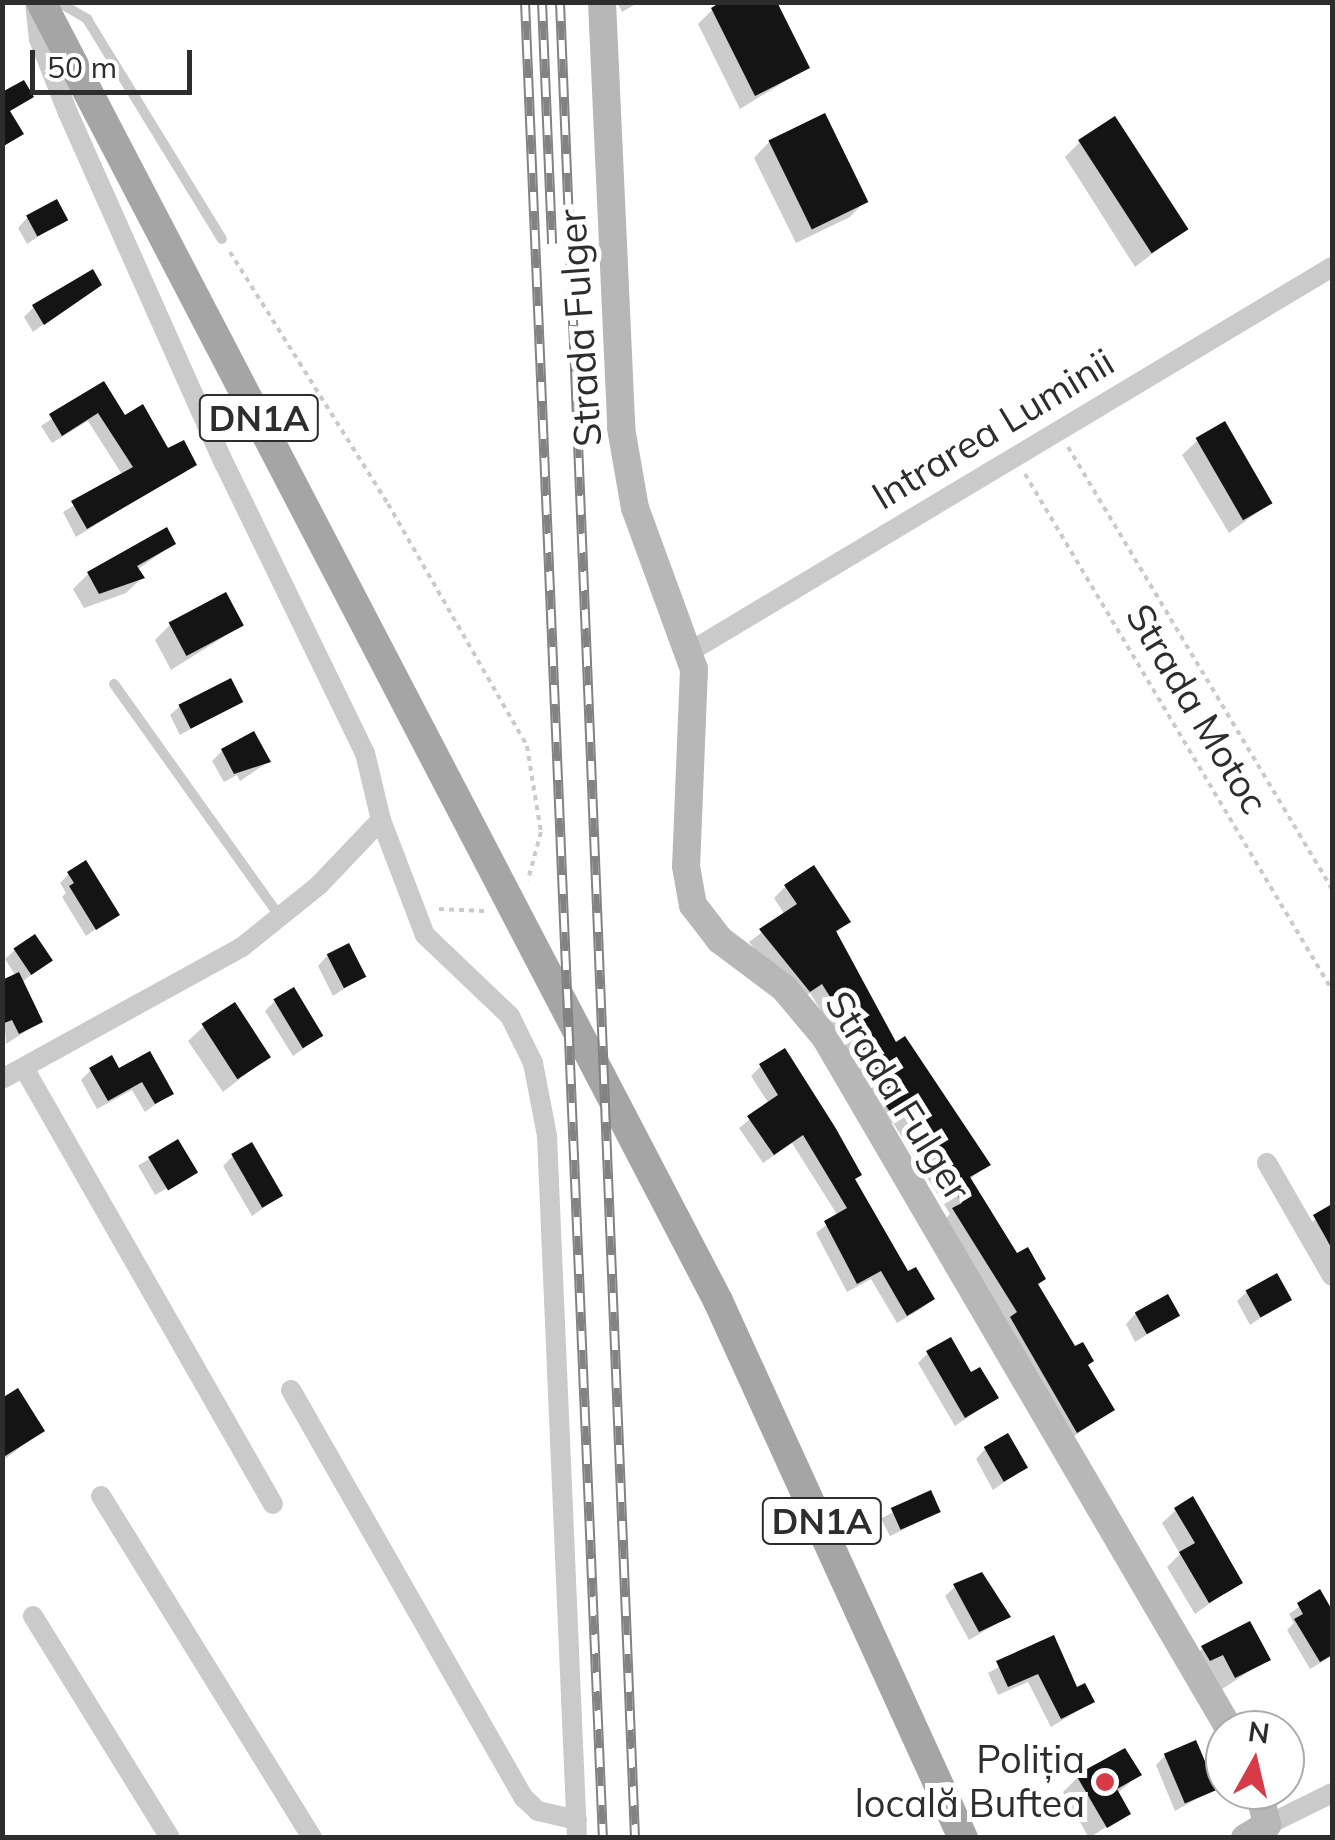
<!DOCTYPE html>
<html>
<head>
<meta charset="utf-8">
<style>
	body { margin:0 }
	#map { position:relative; width:1335px; height:1840px; overflow:hidden; background:#fff; font-family:Mulish,sans-serif }
	div>[style] { position:absolute }
	[style*='--x'] { left:calc(var(--x)*1px); top:calc(var(--y)*1px); width:calc(var(--w)*1px); rotate:calc(var(--a)*1deg) }
	.shadow>* { inset:0; background:#0003; transform-origin:0 0 }
	.building>* { inset:0; background:#141414; transform-origin:0 0 }
	.path>* { height:4px; margin-top:-2px; transform-origin:0; background:repeating-linear-gradient(90deg,#cacaca 0 5px,transparent 0 10px) }
	.lane>* { height:10px; margin:-5px; padding:0 5px; transform-origin:5px; border-radius:5px; background:#cacaca }
	.street>* { height:20px; margin:-10px; padding:0 10px; transform-origin:10px; border-radius:10px; background:#cacaca }
	.secondary>* { height:28px; margin:-14px; padding:0 14px; transform-origin:14px; border-radius:14px; background:#b7b7b7 }
	.primary>* { height:30px; margin:-15px; padding:0 15px; transform-origin:15px; border-radius:15px; background:#a5a5a5 }
	.rail>* { height:10px; margin-top:-5px; transform-origin:0; background:repeating-linear-gradient(90deg,#fff 0 19px,#828282 0 38px); box-sizing:border-box; border-block:2px solid #828282 }
	.dots>* { width:28px; height:28px; translate:-50% -50%; box-sizing:border-box; border:5px solid #fff; border-radius:50% }
	span { translate:-50% -50%; white-space:nowrap; text-align:center; line-height:1.15; -webkit-text-stroke:10px #fff; paint-order:stroke }
	.shield-label span { padding:2px 8px; background:#fff; border:2px solid; border-radius:8px; -webkit-text-stroke-width:0 }
	.shield-label { font-size:35px; color:#2d2d2d; font-weight:700 }
	.street-label { font-size:38px; color:#2d2d2d }
	.poi-label { font-size:38px; color:#2d2d2d }
	.right { translate:-100% -50%; text-align:right }
	.frame { position:absolute; inset:0; border:5px solid #2d2d2d; pointer-events:none }
	.north { position:absolute; left:1205px; top:1710px; width:100px; height:100px; box-sizing:border-box; background:#fff; border:2px solid #ababab; border-radius:50%; rotate:8deg; font-size:28px; font-weight:700; line-height:40px; text-align:center; color:#2d2d2d }
	.north::after { content:''; display:block; margin:auto; width:35px; height:45px; background:#d83b48; clip-path:polygon(50% 0,100% 100%,50% 72%,0 100%) }
	.scale { position:absolute; left:30px; top:50px; width:162px; height:45px; box-sizing:border-box; border:5px solid #2d2d2d; border-top:0; padding-left:12px; font-size:30px; line-height:35px; white-space:nowrap; color:#2d2d2d; -webkit-text-stroke:8px #fff; paint-order:stroke }
</style>
</head>
<body>
<div id="map">
	<div class="shadow">
		<i style="clip-path:polygon(617px 2px,639px 2px,622px 12px)"></i>
		<i style="clip-path:polygon(712px 10px,807px 68px,740px 109px,698px 24px)"></i>
		<i style="clip-path:polygon(769px 142px,865px 201px,850px 217px,796px 243px,754px 158px)"></i>
		<i style="clip-path:polygon(1080px 142px,1185px 229px,1135px 267px,1065px 157px)"></i>
		<i style="clip-path:polygon(27px 218px,65px 219px,27px 244px,18px 228px)"></i>
		<i style="clip-path:polygon(99px 284px,33px 332px,24px 317px,34px 307px)"></i>
		<i style="clip-path:polygon(103px 384px,124px 418px,194px 464px,76px 537px,63px 512px,123px 476px,88px 421px,52px 443px,41px 426px)"></i>
		<i style="clip-path:polygon(1198px 440px,1270px 503px,1229px 533px,1182px 455px)"></i>
		<i style="clip-path:polygon(166px 530px,173px 544px,137px 570px,142px 578px,126px 593px,84px 608px,73px 589px,88px 574px)"></i>
		<i style="clip-path:polygon(170px 625px,241px 626px,171px 670px,155px 640px)"></i>
		<i style="clip-path:polygon(240px 701px,180px 735px,170px 715px,180px 706px)"></i>
		<i style="clip-path:polygon(222px 751px,268px 762px,240px 781px,237px 775px,224px 782px,212px 761px)"></i>
		<i style="clip-path:polygon(69px 874px,117px 914px,86px 936px,62px 897px,66px 893px,60px 883px)"></i>
		<i style="clip-path:polygon(786px 886px,848px 921px,835px 934px,895px 1045px,987px 1165px,969px 1180px,1016px 1257px,1043px 1279px,1036px 1286px,1112px 1410px,1064px 1443px,942px 1222px,950px 1214px,893px 1123px,882px 1129px,882px 1108px,810px 993px,797px 1002px,749px 942px,785px 915px,774px 898px)"></i>
		<i style="clip-path:polygon(15px 950px,49px 961px,21px 983px,40px 1022px,6px 1044px,2px 983px,16px 976px,5px 959px)"></i>
		<i style="clip-path:polygon(327px 956px,363px 976px,333px 996px,318px 966px)"></i>
		<i style="clip-path:polygon(275px 1001px,321px 1036px,293px 1056px,265px 1011px)"></i>
		<i style="clip-path:polygon(204px 1026px,268px 1057px,223px 1092px,188px 1041px)"></i>
		<i style="clip-path:polygon(761px 1066px,853px 1180px,908px 1275px,932px 1299px,922px 1308px,897px 1323px,871px 1279px,847px 1292px,816px 1233px,838px 1216px,792px 1143px,763px 1163px,739px 1128px,769px 1104px,751px 1076px)"></i>
		<i style="clip-path:polygon(91px 1070px,118px 1071px,171px 1093px,145px 1112px,132px 1090px,97px 1109px,81px 1080px)"></i>
		<i style="left:177px;top:1143px;width:34px;height:45px;rotate:60deg"></i>
		<i style="clip-path:polygon(233px 1156px,280px 1196px,252px 1216px,223px 1166px)"></i>
		<i style="clip-path:polygon(1330px 1209px,1332px 1252px,1322px 1258px,1305px 1227px)"></i>
		<i style="clip-path:polygon(1247px 1292px,1288px 1299px,1250px 1325px,1237px 1301px)"></i>
		<i style="clip-path:polygon(1135px 1314px,1177px 1316px,1135px 1342px,1126px 1324px)"></i>
		<i style="clip-path:polygon(928px 1353px,970px 1376px,996px 1398px,955px 1426px,918px 1363px)"></i>
		<i style="clip-path:polygon(2px 1402px,42px 1431px,2px 1461px)"></i>
		<i style="clip-path:polygon(985px 1449px,1025px 1468px,993px 1490px,976px 1459px)"></i>
		<i style="left:929px;top:1494px;width:20px;height:54px;rotate:63deg"></i>
		<i style="clip-path:polygon(1176px 1510px,1240px 1582px,1195px 1614px,1167px 1567px,1180px 1554px,1162px 1523px)"></i>
		<i style="clip-path:polygon(955px 1587px,1008px 1617px,969px 1640px,945px 1596px)"></i>
		<i style="clip-path:polygon(1319px 1593px,1332px 1615px,1332px 1656px,1310px 1669px,1287px 1630px,1294px 1623px,1289px 1614px)"></i>
		<i style="clip-path:polygon(1052px 1638px,1076px 1690px,1092px 1702px,1051px 1727px,1028px 1682px,998px 1695px,988px 1673px)"></i>
		<i style="clip-path:polygon(1203px 1648px,1268px 1659px,1219px 1691px,1188px 1663px)"></i>
		<i style="clip-path:polygon(1166px 1755px,1214px 1789px,1175px 1811px,1156px 1765px)"></i>
		<i style="clip-path:polygon(1138px 1775px,1117px 1794px,1128px 1813px,1089px 1838px,1063px 1792px,1078px 1777px)"></i>
	</div>
	<div class="building">
		<i style="clip-path:polygon(721px 2px,777px 2px,810px 68px,755px 96px,711px 8px)"></i>
		<i style="clip-path:polygon(24px 80px,34px 97px,10px 111px,24px 134px,2px 147px,2px 92px)"></i>
		<i style="left:825px;top:113px;width:99px;height:63px;rotate:64deg"></i>
		<i style="left:1115px;top:116px;width:135px;height:44px;rotate:57deg"></i>
		<i style="left:57px;top:199px;width:24px;height:35px;rotate:62deg"></i>
		<i style="clip-path:polygon(93px 269px,102px 285px,44px 325px,32px 305px)"></i>
		<i style="clip-path:polygon(104px 381px,125px 415px,143px 404px,168px 448px,184px 440px,197px 465px,87px 529px,71px 501px,133px 467px,98px 413px,62px 436px,49px 414px)"></i>
		<i style="left:1225px;top:421px;width:95px;height:34px;rotate:60deg"></i>
		<i style="clip-path:polygon(167px 527px,176px 544px,137px 566px,145px 578px,99px 594px,87px 572px)"></i>
		<i style="left:226px;top:592px;width:38px;height:65px;rotate:62deg"></i>
		<i style="left:231px;top:678px;width:27px;height:59px;rotate:63deg"></i>
		<i style="clip-path:polygon(254px 731px,271px 762px,234px 774px,221px 749px)"></i>
		<i style="clip-path:polygon(86px 860px,120px 915px,96px 930px,69px 886px,74px 883px,67px 872px)"></i>
		<i style="clip-path:polygon(814px 865px,851px 922px,836px 931px,896px 1042px,905px 1036px,991px 1165px,970px 1177px,1017px 1253px,1028px 1247px,1046px 1279px,1038px 1284px,1075px 1346px,1083px 1342px,1094px 1361px,1088px 1365px,1115px 1410px,1077px 1433px,1010px 1317px,1017px 1312px,952px 1208px,962px 1203px,925px 1141px,905px 1113px,895px 1119px,884px 1103px,893px 1097px,822px 984px,810px 992px,759px 929px,797px 904px,784px 885px)"></i>
		<i style="left:35px;top:934px;width:32px;height:26px;rotate:56deg"></i>
		<i style="left:349px;top:943px;width:38px;height:25px;rotate:63deg"></i>
		<i style="clip-path:polygon(19px 972px,43px 1022px,19px 1034px,12px 1020px,2px 1024px,2px 980px)"></i>
		<i style="left:294px;top:987px;width:57px;height:24px;rotate:59deg"></i>
		<i style="left:235px;top:1002px;width:66px;height:40px;rotate:57deg"></i>
		<i style="clip-path:polygon(785px 1048px,835px 1127px,862px 1175px,855px 1179px,908px 1271px,916px 1267px,935px 1299px,907px 1316px,881px 1271px,857px 1284px,824px 1221px,847px 1208px,803px 1135px,774px 1155px,747px 1116px,778px 1095px,759px 1064px)"></i>
		<i style="clip-path:polygon(150px 1051px,174px 1094px,155px 1104px,142px 1082px,108px 1101px,89px 1068px,112px 1055px,119px 1068px)"></i>
		<i style="left:178px;top:1139px;width:39px;height:35px;rotate:59deg"></i>
		<i style="left:252px;top:1142px;width:62px;height:24px;rotate:60deg"></i>
		<i style="clip-path:polygon(1332px 1204px,1332px 1249px,1313px 1215px)"></i>
		<i style="left:1277px;top:1273px;width:31px;height:36px;rotate:61deg"></i>
		<i style="left:1168px;top:1294px;width:25px;height:38px;rotate:61deg"></i>
		<i style="clip-path:polygon(951px 1337px,971px 1372px,980px 1367px,999px 1398px,965px 1418px,926px 1351px)"></i>
		<i style="clip-path:polygon(18px 1388px,45px 1431px,2px 1458px,2px 1398px)"></i>
		<i style="left:1008px;top:1433px;width:40px;height:28px;rotate:60deg"></i>
		<i style="left:931px;top:1490px;width:24px;height:44px;rotate:66deg"></i>
		<i style="clip-path:polygon(1193px 1496px,1243px 1583px,1209px 1603px,1179px 1552px,1195px 1543px,1174px 1508px)"></i>
		<i style="clip-path:polygon(982px 1572px,1011px 1617px,979px 1632px,953px 1584px)"></i>
		<i style="clip-path:polygon(1320px 1589px,1332px 1610px,1332px 1655px,1320px 1662px,1294px 1619px,1303px 1614px,1297px 1603px)"></i>
		<i style="clip-path:polygon(1250px 1621px,1271px 1660px,1235px 1678px,1223px 1655px,1210px 1661px,1201px 1646px)"></i>
		<i style="clip-path:polygon(1054px 1635px,1077px 1687px,1085px 1683px,1095px 1702px,1061px 1719px,1038px 1674px,1008px 1687px,996px 1661px)"></i>
		<i style="left:1196px;top:1740px;width:54px;height:35px;rotate:67deg"></i>
		<i style="clip-path:polygon(1125px 1748px,1142px 1775px,1117px 1789px,1131px 1814px,1107px 1828px,1076px 1775px)"></i>
	</div>
	<div class="path">
		<i style="--x:230;--y:252;--w:297;--a:57.9"></i>
		<i style="--x:388;--y:504;--w:279;--a:60.1"></i>
		<i style="--x:527;--y:746;--w:87;--a:80.8"></i>
		<i style="--x:541;--y:832;--w:50;--a:105.2"></i>
		<i style="--x:1068;--y:447;--w:515;--a:59.15"></i>
		<i style="--x:1025;--y:474;--w:600;--a:59.25"></i>
		<i style="--x:439;--y:909;--w:45;--a:2.5"></i>
	</div>
	<div class="lane">
		<i style="--x:58;--y:2;--w:34;--a:30"></i>
		<i style="--x:87;--y:19;--w:258;--a:58.5"></i>
		<i style="--x:114;--y:684;--w:286;--a:54.5"></i>
	</div>
	<div class="street">
		<i style="--x:35;--y:2;--w:37;--a:84"></i>
		<i style="--x:39;--y:39;--w:79;--a:68.6"></i>
		<i style="--x:68;--y:113;--w:385;--a:66"></i>
		<i style="--x:225;--y:465;--w:320;--a:64.1"></i>
		<i style="--x:365;--y:753;--w:69;--a:76.6"></i>
		<i style="--x:381;--y:820;--w:123;--a:69.1"></i>
		<i style="--x:425;--y:935;--w:117;--a:43.6"></i>
		<i style="--x:510;--y:1016;--w:52;--a:63.9"></i>
		<i style="--x:533;--y:1063;--w:74;--a:79.1"></i>
		<i style="--x:547;--y:1136;--w:703;--a:87.55"></i>
		<i style="--x:691;--y:651;--w:747;--a:-30.92"></i>
		<i style="--x:24;--y:1068;--w:502;--a:60.27"></i>
		<i style="--x:2;--y:1079;--w:274;--a:-28.8"></i>
		<i style="--x:242;--y:947;--w:99;--a:-38.8"></i>
		<i style="--x:319;--y:885;--w:90;--a:-46.4"></i>
		<i style="--x:1267;--y:1163;--w:130;--a:60.1"></i>
		<i style="--x:291;--y:1390;--w:470;--a:60.3"></i>
		<i style="--x:524;--y:1798;--w:19;--a:43"></i>
		<i style="--x:538;--y:1811;--w:40;--a:13"></i>
		<i style="--x:101;--y:1496;--w:402;--a:58.3"></i>
		<i style="--x:33;--y:1616;--w:261;--a:58.3"></i>
		<i style="--x:1267;--y:1825;--w:72;--a:-26.2"></i>
	</div>
	<div class="secondary">
		<i style="--x:602;--y:2;--w:426;--a:87.4"></i>
		<i style="--x:621;--y:428;--w:81;--a:80.1"></i>
		<i style="--x:635;--y:508;--w:171;--a:69.9"></i>
		<i style="--x:694;--y:669;--w:197;--a:92.3"></i>
		<i style="--x:686;--y:866;--w:40;--a:80"></i>
		<i style="--x:693;--y:905;--w:44;--a:52.4"></i>
		<i style="--x:720;--y:940;--w:80;--a:36.9"></i>
		<i style="--x:784;--y:988;--w:64;--a:50.1"></i>
		<i style="--x:825;--y:1037;--w:803;--a:59.7"></i>
		<i style="--x:1245;--y:1838;--w:26;--a:-31"></i>
		<i style="--x:1267;--y:1825;--w:36;--a:-103"></i>
	</div>
	<div class="primary">
		<i style="--x:41;--y:2;--w:1465;--a:62.47"></i>
		<i style="--x:718;--y:1301;--w:590;--a:65.48"></i>
	</div>
	<div class="rail">
		<i style="--x:525;--y:2;--w:1838;--a:87.57"></i>
		<i style="--x:542;--y:2;--w:242;--a:87.6"></i>
		<i style="--x:560;--y:2;--w:1838;--a:87.66"></i>
	</div>
	<div class="dots">
		<i style="left:1105px;top:1782px;background:#d83b48"></i>
	</div>
	<div class="shield-label">
		<span style="left:259px;top:418px">DN1A</span>
		<span style="left:822px;top:1521px">DN1A</span>
	</div>
	<div class="street-label">
		<span style="left:580px;top:328px;rotate:-94deg">Strada Fulger</span>
		<span style="left:993px;top:429px;rotate:-31deg">Intrarea Luminii</span>
		<span style="left:1197px;top:709px;rotate:59deg">Strada Motoc</span>
		<span style="left:898px;top:1096px;rotate:58deg">Strada Fulger</span>
	</div>
	<div class="poi-label">
		<span class="right" style="left:1085px;top:1782px">Poliția<br>locală Buftea</span>
	</div>
	<div class="frame"></div>
	<div class="north">N</div>
	<div class="scale">50 m</div>
</div>
</body>
</html>
